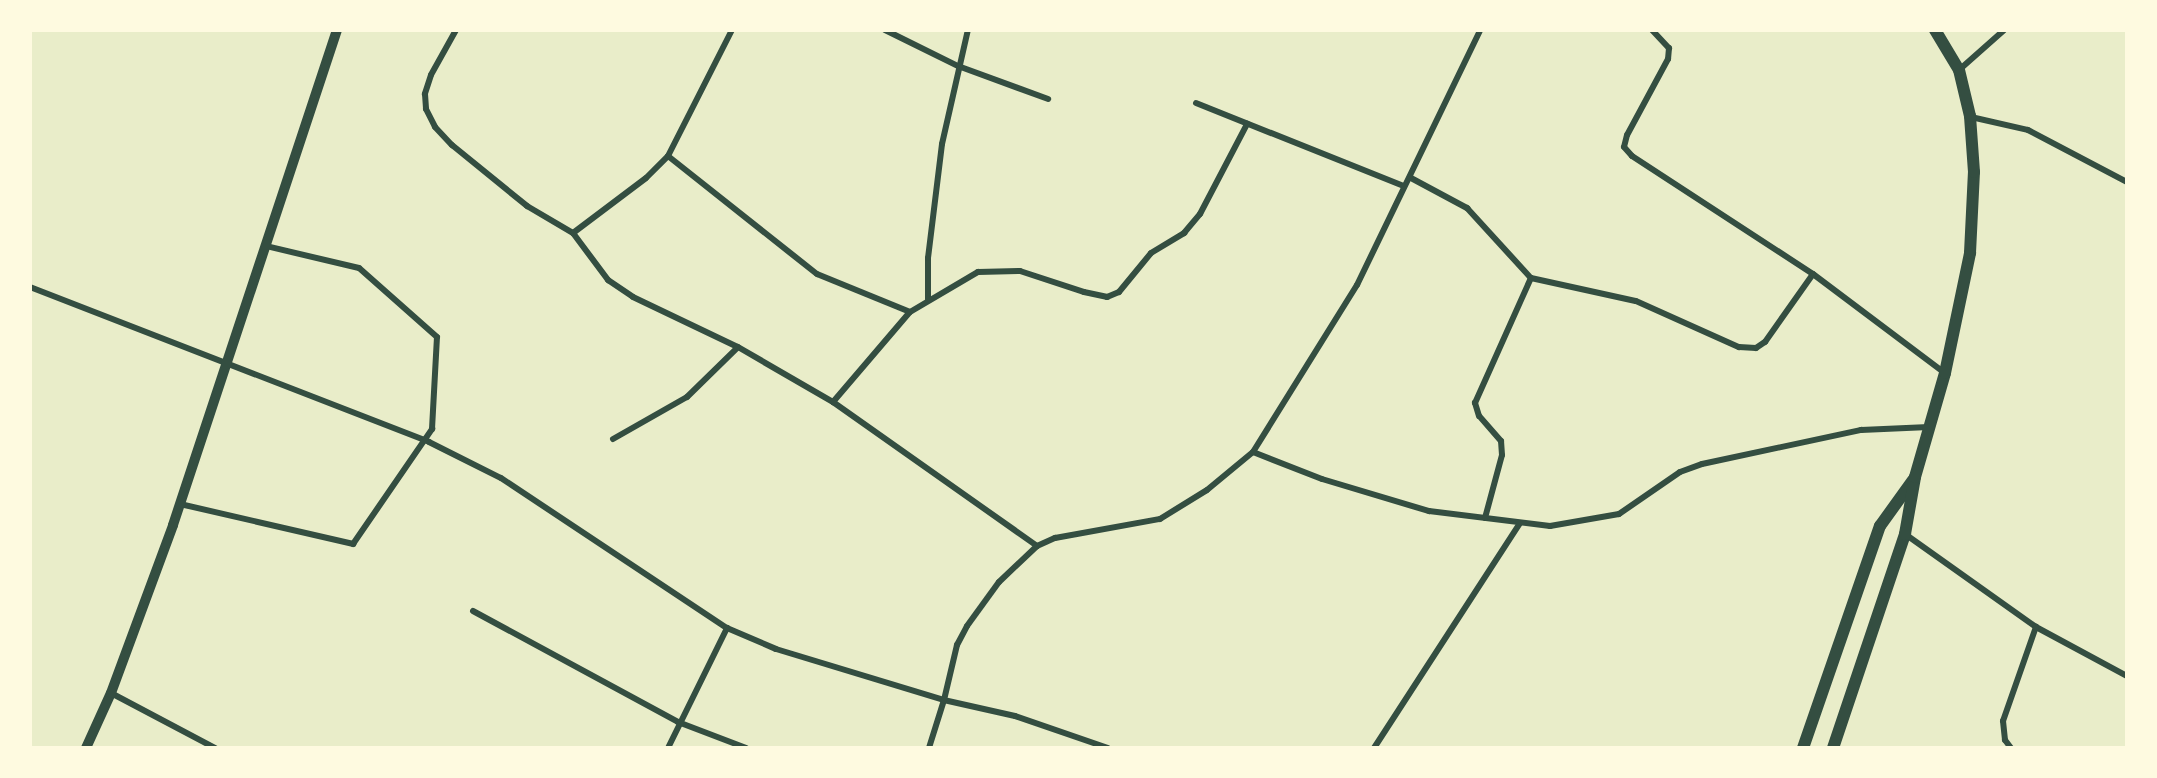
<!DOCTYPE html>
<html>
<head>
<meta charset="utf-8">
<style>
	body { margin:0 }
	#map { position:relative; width:2157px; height:778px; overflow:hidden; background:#e9edc9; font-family:"Roboto Condensed",sans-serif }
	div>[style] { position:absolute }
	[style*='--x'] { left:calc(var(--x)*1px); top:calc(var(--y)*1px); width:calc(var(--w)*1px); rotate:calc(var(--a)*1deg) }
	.minor>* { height:6px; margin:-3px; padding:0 3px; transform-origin:3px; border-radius:3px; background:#344e41 }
	.tertiary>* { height:10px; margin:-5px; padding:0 5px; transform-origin:5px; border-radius:5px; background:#344e41 }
	.secondary>* { height:12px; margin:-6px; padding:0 6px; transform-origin:6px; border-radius:6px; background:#344e41 }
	span { translate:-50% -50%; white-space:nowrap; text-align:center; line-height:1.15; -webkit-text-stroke:6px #fefae0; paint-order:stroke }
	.frame { position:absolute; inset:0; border:32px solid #fefae0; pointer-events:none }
</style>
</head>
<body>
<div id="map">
	<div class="minor">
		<i style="--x:456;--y:30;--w:51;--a:119.1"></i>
		<i style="--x:431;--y:75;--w:20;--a:108"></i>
		<i style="--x:425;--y:94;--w:15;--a:86"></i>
		<i style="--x:426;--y:109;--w:20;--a:63"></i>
		<i style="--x:435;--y:127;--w:25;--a:47"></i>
		<i style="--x:452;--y:145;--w:97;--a:39.1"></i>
		<i style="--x:527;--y:206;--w:53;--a:30.4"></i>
		<i style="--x:573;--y:233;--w:59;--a:53.3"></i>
		<i style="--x:608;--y:280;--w:30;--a:34"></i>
		<i style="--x:633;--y:297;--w:116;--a:25.5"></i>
		<i style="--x:738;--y:347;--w:110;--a:30.1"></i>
		<i style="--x:833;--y:402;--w:250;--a:35.2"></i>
		<i style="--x:885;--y:30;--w:81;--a:26.3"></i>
		<i style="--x:958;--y:66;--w:96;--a:20.1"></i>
		<i style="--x:1652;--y:30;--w:25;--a:47"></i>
		<i style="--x:1669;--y:48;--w:11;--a:95"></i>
		<i style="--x:1668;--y:59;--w:86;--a:118.3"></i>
		<i style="--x:1627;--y:135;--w:12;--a:104"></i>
		<i style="--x:1624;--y:147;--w:12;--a:48"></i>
		<i style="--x:1632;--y:156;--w:216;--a:33.1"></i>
		<i style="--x:1813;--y:274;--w:165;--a:36.9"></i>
		<i style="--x:1959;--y:70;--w:60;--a:-41.6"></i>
		<i style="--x:1196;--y:103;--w:223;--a:21.8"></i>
		<i style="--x:1971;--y:117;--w:58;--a:12.8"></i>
		<i style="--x:2028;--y:130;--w:112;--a:27.7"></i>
		<i style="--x:668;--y:156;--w:190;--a:38.4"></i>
		<i style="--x:817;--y:274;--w:100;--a:22.2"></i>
		<i style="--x:1411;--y:178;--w:64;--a:28.2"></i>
		<i style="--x:1467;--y:208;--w:95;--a:47.6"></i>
		<i style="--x:1531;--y:278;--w:107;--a:12.4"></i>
		<i style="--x:1636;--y:301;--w:113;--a:24.1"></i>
		<i style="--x:1739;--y:347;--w:17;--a:3"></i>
		<i style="--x:1756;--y:348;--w:11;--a:-34"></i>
		<i style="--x:1765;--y:342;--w:83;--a:-54.8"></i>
		<i style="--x:573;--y:233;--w:91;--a:-37"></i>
		<i style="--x:646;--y:178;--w:31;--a:-45"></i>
		<i style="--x:668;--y:156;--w:141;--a:-63.1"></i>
		<i style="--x:30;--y:287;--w:428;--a:21.2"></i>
		<i style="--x:429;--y:442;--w:80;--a:26.6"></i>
		<i style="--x:501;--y:478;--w:271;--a:33.6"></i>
		<i style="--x:727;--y:628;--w:53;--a:23.2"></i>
		<i style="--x:776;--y:649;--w:176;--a:16.9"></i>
		<i style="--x:944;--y:700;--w:50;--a:107.4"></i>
		<i style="--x:928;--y:299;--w:41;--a:-90"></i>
		<i style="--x:928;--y:258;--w:115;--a:-83"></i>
		<i style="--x:942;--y:144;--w:117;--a:-77.2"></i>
		<i style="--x:833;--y:402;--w:118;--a:-49.5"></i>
		<i style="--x:910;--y:312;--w:79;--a:-30.5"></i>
		<i style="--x:978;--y:272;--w:42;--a:-1.4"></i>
		<i style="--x:1020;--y:271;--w:67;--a:18.2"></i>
		<i style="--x:1084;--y:292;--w:24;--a:12"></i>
		<i style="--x:1107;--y:297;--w:13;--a:-23"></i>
		<i style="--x:1119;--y:292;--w:50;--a:-50.6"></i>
		<i style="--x:1151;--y:253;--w:39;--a:-31"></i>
		<i style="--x:1184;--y:233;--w:25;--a:-50"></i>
		<i style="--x:1200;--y:214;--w:102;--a:-62.4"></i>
		<i style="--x:613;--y:439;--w:85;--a:-29.6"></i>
		<i style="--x:687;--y:397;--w:71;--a:-44.4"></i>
		<i style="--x:1253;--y:452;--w:74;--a:21.4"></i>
		<i style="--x:1322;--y:479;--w:112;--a:16.7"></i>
		<i style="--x:1429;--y:511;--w:122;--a:7.1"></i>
		<i style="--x:1550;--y:526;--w:70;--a:-9.9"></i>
		<i style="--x:1619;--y:514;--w:74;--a:-34.5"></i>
		<i style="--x:1680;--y:472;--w:23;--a:-20"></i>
		<i style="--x:1702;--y:464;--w:163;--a:-12.1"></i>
		<i style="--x:1861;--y:430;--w:68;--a:-2.5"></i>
		<i style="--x:180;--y:504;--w:178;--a:13"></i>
		<i style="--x:353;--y:544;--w:140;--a:-55.5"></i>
		<i style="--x:432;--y:429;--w:92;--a:-86.9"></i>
		<i style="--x:437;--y:337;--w:104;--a:-138.5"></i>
		<i style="--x:359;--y:268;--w:96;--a:-166.7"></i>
		<i style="--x:1485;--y:518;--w:65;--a:-74.9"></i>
		<i style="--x:1502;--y:455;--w:14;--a:-94"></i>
		<i style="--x:1501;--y:441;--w:33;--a:-131"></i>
		<i style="--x:1479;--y:416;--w:14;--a:-107"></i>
		<i style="--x:1475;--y:403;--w:137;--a:-65.9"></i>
		<i style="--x:1905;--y:534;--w:161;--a:35.4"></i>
		<i style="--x:2036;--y:627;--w:103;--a:28.3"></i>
		<i style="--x:473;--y:611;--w:233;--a:28.4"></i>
		<i style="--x:678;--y:722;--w:73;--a:20.9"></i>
		<i style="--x:111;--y:693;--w:118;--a:27.9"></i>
		<i style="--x:668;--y:748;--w:134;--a:-63.8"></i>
		<i style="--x:1108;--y:748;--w:98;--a:-161"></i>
		<i style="--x:1015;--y:716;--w:73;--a:-167.3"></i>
		<i style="--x:944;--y:700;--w:57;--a:-76.7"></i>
		<i style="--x:957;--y:645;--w:21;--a:-62"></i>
		<i style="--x:967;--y:626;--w:54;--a:-54"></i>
		<i style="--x:999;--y:582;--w:52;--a:-43.5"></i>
		<i style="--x:1037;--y:546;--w:20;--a:-24"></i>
		<i style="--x:1055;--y:538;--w:107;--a:-10.3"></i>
		<i style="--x:1160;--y:519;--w:55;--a:-31.7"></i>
		<i style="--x:1207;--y:490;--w:60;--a:-39.6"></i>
		<i style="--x:1253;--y:452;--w:197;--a:-58.1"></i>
		<i style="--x:1357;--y:285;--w:283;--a:-64.2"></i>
		<i style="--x:1374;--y:748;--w:268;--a:-57"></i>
		<i style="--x:2011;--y:748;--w:10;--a:-127"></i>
		<i style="--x:2005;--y:740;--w:19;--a:-96"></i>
		<i style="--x:2003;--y:721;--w:100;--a:-70.7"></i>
	</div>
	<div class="tertiary">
		<i style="--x:86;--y:748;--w:60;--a:-65.6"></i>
		<i style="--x:111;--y:693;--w:179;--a:-69.7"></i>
		<i style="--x:173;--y:525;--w:521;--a:-71.67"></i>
	</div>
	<div class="secondary">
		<i style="--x:1803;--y:748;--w:235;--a:-70.9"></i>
		<i style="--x:1880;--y:526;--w:57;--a:-54.3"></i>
		<i style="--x:1833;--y:748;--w:226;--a:-71.4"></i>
		<i style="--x:1905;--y:534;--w:58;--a:-80"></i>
		<i style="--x:1915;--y:477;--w:108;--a:-73.9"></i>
		<i style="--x:1945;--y:373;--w:123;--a:-78.2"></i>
		<i style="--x:1970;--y:253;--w:81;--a:-87.2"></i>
		<i style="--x:1974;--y:172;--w:56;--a:-94.1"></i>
		<i style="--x:1970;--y:116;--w:47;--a:-103.4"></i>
		<i style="--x:1959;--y:70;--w:47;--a:-121"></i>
	</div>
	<div class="frame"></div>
</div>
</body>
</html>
